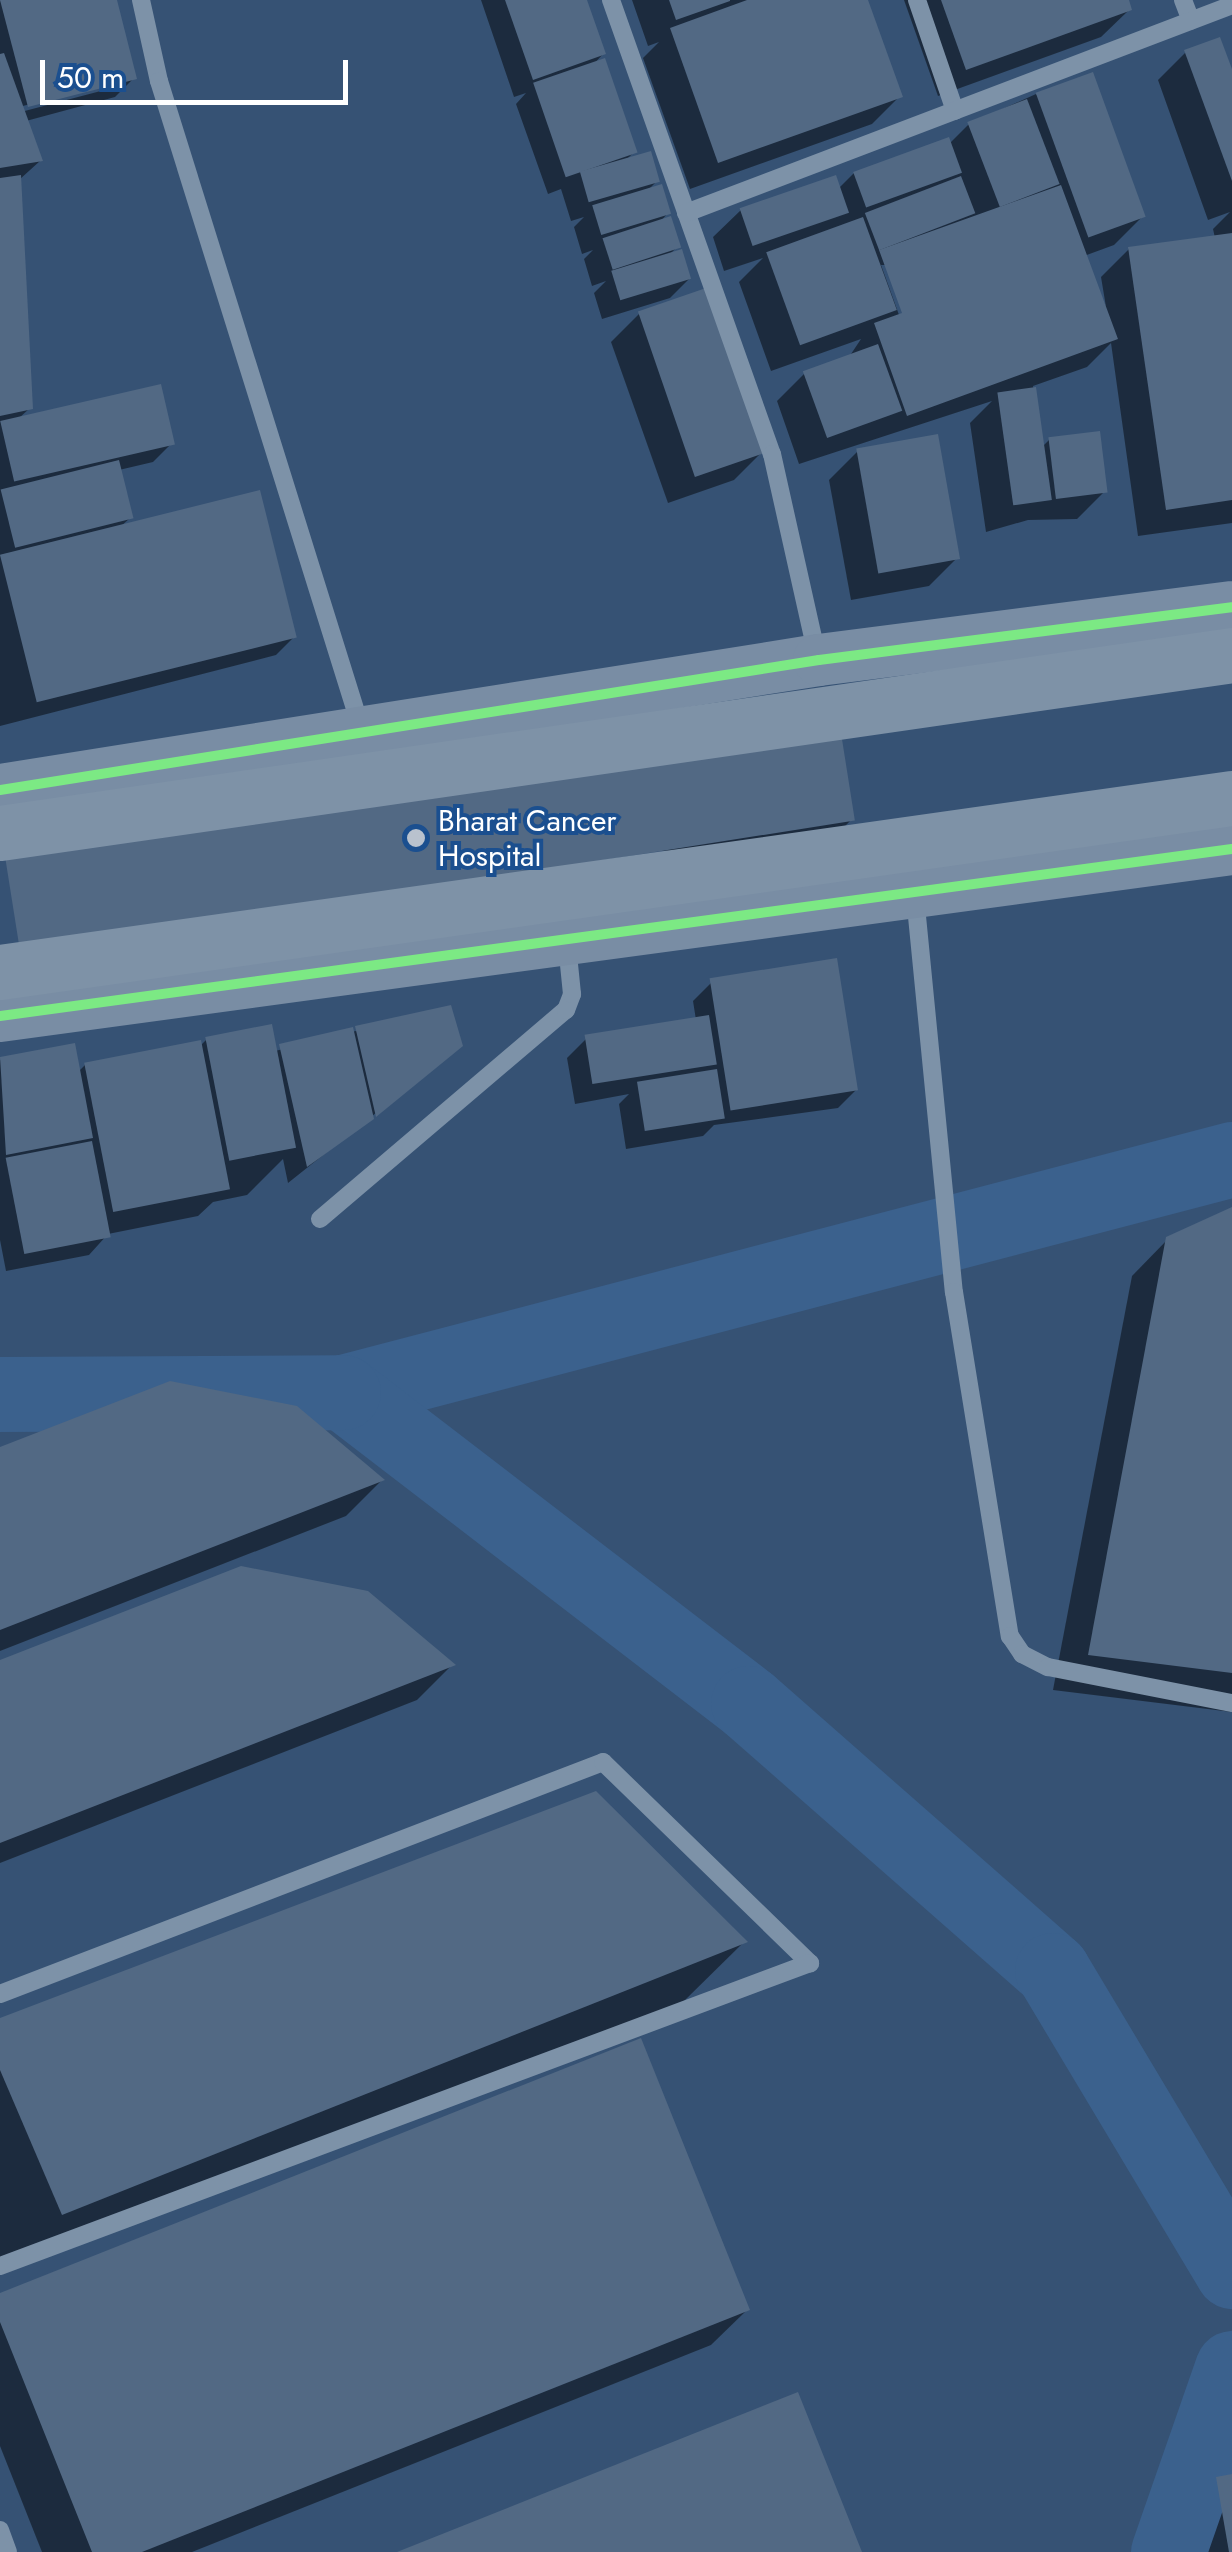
<!DOCTYPE html>
<html>
<head>
<meta charset="utf-8">
<style>
	body { margin:0 }
	#map { position:relative; width:1232px; height:2552px; overflow:hidden; background:#365274; font-family:Jost,sans-serif }
	div>[style] { position:absolute }
	[style*='--x'] { left:calc(var(--x)*1px); top:calc(var(--y)*1px); width:calc(var(--w)*1px); rotate:calc(var(--a)*1deg) }
	.shadow>* { inset:0; background:#0007 }
	.river>* { height:75px; margin:-37.5px; padding:0 37.5px; transform-origin:37.5px; border-radius:37.5px; background:#3b618d }
	.building>* { inset:0; background:#526984; transform-origin:0 0 }
	.lane>* { height:18px; margin:-9px; padding:0 9px; transform-origin:9px; border-radius:9px; background:#7d92a8 }
	.secondary>* { height:52px; margin:-26px; padding:0 26px; transform-origin:26px; border-radius:26px; background:#798da4 }
	.highway>* { height:55px; margin:-27.5px; padding:0 27.5px; transform-origin:27.5px; border-radius:27.5px; background:#7e92a7 }
	.cycleway>* { height:10px; margin:-5px; padding:0 5px; transform-origin:5px; border-radius:5px; background:#7ce984 }
	.dots>* { width:28px; height:28px; translate:-50% -50%; box-sizing:border-box; border:5px solid #1b4f8f; border-radius:50% }
	span { translate:-50% -50%; white-space:nowrap; text-align:center; line-height:1.15; -webkit-text-stroke:8px #1b4f8f; paint-order:stroke }
	.poi-label { font-size:30px; color:#fff }
	.left { translate:0 -50%; text-align:left }
	.scale { position:absolute; left:40px; top:60px; width:308px; height:45px; box-sizing:border-box; border:5px solid #fff; border-top:0; padding-left:12px; font-size:30px; line-height:35px; white-space:nowrap; color:#fff; -webkit-text-stroke:8px #1b4f8f; paint-order:stroke }
</style>
</head>
<body>
<div id="map">
	<div class="shadow">
		<i style="clip-path:polygon(evenodd,0 0,114px 0,134px 78px,115px 97px,26px 121px,40px 161px,19px 180px,30px 408px,18px 419px,172px 443px,153px 462px,119px 470px,130px 518px,118px 529px,295px 636px,276px 655px,0 726px,0 0,116px 82px,116px 87px,17px 113px,15px 108px,116px 82px)"></i>
		<i style="clip-path:polygon(481px 0,585px 0,603px 54px,593px 65px,635px 151px,625px 161px,657px 181px,647px 191px,668px 213px,659px 223px,678px 246px,668px 256px,689px 279px,670px 298px,602px 319px,594px 293px,606px 281px,592px 286px,584px 259px,593px 250px,582px 254px,574px 227px,584px 217px,571px 221px,561px 189px,548px 194px,516px 104px,526px 93px,514px 97px)"></i>
		<i style="clip-path:polygon(632px 0,866px 0,900px 96px,872px 124px,690px 189px,643px 58px,659px 42px,648px 46px)"></i>
		<i style="clip-path:polygon(904px 0,1126px 0,1129px 10px,1101px 37px,938px 96px)"></i>
		<i style="clip-path:polygon(evenodd,1186px 52px,1232px 76px,1232px 523px,1138px 536px,1111px 343px,1087px 367px,1033px 386px,1042px 447px,1049px 440px,1105px 491px,1077px 519px,1028px 520px,986px 532px,970px 423px,992px 401px,799px 464px,777px 401px,805px 373px,849px 357px,861px 339px,771px 371px,739px 282px,763px 258px,724px 271px,713px 237px,741px 210px,838px 189px,854px 173px,949px 144px,969px 124px,1036px 94px,1142px 217px,1114px 245px,1084px 256px,1106px 307px,1101px 277px,1129px 249px,1215px 238px,1213px 229px,1230px 212px,1208px 220px,1158px 80px,1186px 52px,881px 265px,887px 265px,908px 324px,903px 326px,881px 265px)"></i>
		<i style="clip-path:polygon(639px 314px,762px 452px,734px 480px,668px 503px,611px 342px)"></i>
		<i style="clip-path:polygon(857px 452px,957px 558px,929px 586px,851px 600px,829px 480px)"></i>
		<i style="clip-path:polygon(851px 820px,816px 856px,0 827px)"></i>
		<i style="clip-path:polygon(712px 982px,857px 1089px,838px 1108px,714px 1125px,703px 1136px,626px 1149px,619px 1104px,629px 1094px,575px 1104px,567px 1058px,586px 1039px,696px 1020px,693px 1001px)"></i>
		<i style="clip-path:polygon(449px 1008px,460px 1046px,288px 1183px,283px 1159px,247px 1195px,213px 1202px,198px 1216px,108px 1234px,89px 1255px,6px 1271px,0 1240px,0 1060px,73px 1046px,78px 1072px,85px 1065px,200px 1046px,207px 1039px,275px 1051px)"></i>
		<i style="clip-path:polygon(1232px 1209px,1232px 1712px,1053px 1690px,1132px 1276px,1168px 1239px)"></i>
		<i style="clip-path:polygon(0 1450px,382px 1480px,346px 1516px,0 1651px)"></i>
		<i style="clip-path:polygon(0 1662px,452px 1665px,417px 1700px,0 1863px)"></i>
		<i style="clip-path:polygon(744px 1942px,682px 2003px,0 2275px,0 2021px)"></i>
		<i style="clip-path:polygon(0 2296px,747px 2310px,711px 2345px,192px 2552px,42px 2552px,0 2446px)"></i>
		<i style="clip-path:polygon(1232px 2476px,1232px 2552px,1162px 2552px,1159px 2537px,1217px 2479px)"></i>
	</div>
	<div class="river">
		<i style="--x:1232;--y:1159;--w:919;--a:165.31"></i>
		<i style="--x:343;--y:1392;--w:511;--a:37.52"></i>
		<i style="--x:748;--y:1703;--w:405;--a:41.3"></i>
		<i style="--x:1052;--y:1970;--w:351;--a:59.1"></i>
		<i style="--x:0;--y:1394;--w:343;--a:-0.3"></i>
		<i style="--x:1168;--y:2552;--w:195;--a:-70.8"></i>
	</div>
	<div class="building">
		<i style="clip-path:polygon(0 0,117px 0,137px 79px,28px 107px)"></i>
		<i style="clip-path:polygon(505px 0,587px 0,606px 54px,533px 80px)"></i>
		<i style="clip-path:polygon(669px 0,730px 0,730px 1px,676px 20px)"></i>
		<i style="clip-path:polygon(747px 0,868px 0,903px 97px,718px 163px,670px 28px)"></i>
		<i style="clip-path:polygon(941px 0,1129px 0,1132px 10px,966px 70px)"></i>
		<i style="clip-path:polygon(1220px 37px,1232px 69px,1232px 181px,1184px 50px)"></i>
		<i style="clip-path:polygon(4px 53px,43px 161px,0 168px,0 54px)"></i>
		<i style="left:605px;top:58px;width:100px;height:76px;rotate:71deg"></i>
		<i style="left:1093px;top:72px;width:154px;height:61px;rotate:70deg"></i>
		<i style="left:1027px;top:99px;width:91px;height:64px;rotate:69deg"></i>
		<i style="left:949px;top:137px;width:38px;height:102px;rotate:70deg"></i>
		<i style="left:651px;top:151px;width:32px;height:74px;rotate:74deg"></i>
		<i style="clip-path:polygon(21px 175px,33px 409px,0 416px,0 178px)"></i>
		<i style="left:836px;top:175px;width:40px;height:102px;rotate:71deg"></i>
		<i style="left:961px;top:176px;width:40px;height:103px;rotate:69deg"></i>
		<i style="left:662px;top:184px;width:31px;height:73px;rotate:73deg"></i>
		<i style="clip-path:polygon(1061px 185px,1118px 339px,907px 416px,874px 323px,902px 313px,879px 250px)"></i>
		<i style="left:671px;top:216px;width:33px;height:72px;rotate:72deg"></i>
		<i style="left:863px;top:217px;width:99px;height:103px;rotate:70deg"></i>
		<i style="clip-path:polygon(1232px 233px,1232px 500px,1166px 510px,1128px 247px)"></i>
		<i style="left:682px;top:249px;width:31px;height:74px;rotate:73deg"></i>
		<i style="left:706px;top:288px;width:175px;height:72px;rotate:71deg"></i>
		<i style="left:878px;top:344px;width:71px;height:80px;rotate:70deg"></i>
		<i style="left:161px;top:384px;width:62px;height:165px;rotate:77deg"></i>
		<i style="left:1036px;top:387px;width:114px;height:39px;rotate:82deg"></i>
		<i style="left:1100px;top:431px;width:62px;height:52px;rotate:83deg"></i>
		<i style="left:938px;top:434px;width:127px;height:83px;rotate:80deg"></i>
		<i style="left:119px;top:460px;width:60px;height:122px;rotate:76deg"></i>
		<i style="left:260px;top:490px;width:152px;height:268px;rotate:76deg"></i>
		<i style="left:835px;top:695px;width:127px;height:845px;rotate:81deg"></i>
		<i style="left:837px;top:958px;width:134px;height:129px;rotate:81deg"></i>
		<i style="clip-path:polygon(451px 1005px,463px 1046px,376px 1117px,355px 1026px)"></i>
		<i style="left:709px;top:1015px;width:50px;height:126px;rotate:81deg"></i>
		<i style="left:272px;top:1024px;width:126px;height:68px;rotate:79deg"></i>
		<i style="clip-path:polygon(353px 1027px,374px 1119px,307px 1167px,279px 1044px)"></i>
		<i style="left:201px;top:1040px;width:152px;height:119px;rotate:79deg"></i>
		<i style="clip-path:polygon(75px 1043px,93px 1138px,6px 1155px,0 1057px)"></i>
		<i style="left:717px;top:1069px;width:50px;height:81px;rotate:81deg"></i>
		<i style="left:92px;top:1141px;width:98px;height:88px;rotate:79deg"></i>
		<i style="clip-path:polygon(1232px 1207px,1232px 1673px,1088px 1655px,1166px 1237px)"></i>
		<i style="clip-path:polygon(170px 1381px,297px 1406px,385px 1480px,0 1630px,0 1447px)"></i>
		<i style="clip-path:polygon(241px 1566px,368px 1591px,456px 1665px,0 1843px,0 1660px)"></i>
		<i style="clip-path:polygon(596px 1791px,748px 1942px,62px 2215px,0 2070px,0 2018px)"></i>
		<i style="clip-path:polygon(641px 2038px,750px 2310px,142px 2552px,92px 2552px,0 2322px,0 2293px)"></i>
		<i style="clip-path:polygon(798px 2392px,862px 2552px,397px 2552px)"></i>
		<i style="clip-path:polygon(1232px 2474px,1232px 2552px,1229px 2552px,1216px 2477px)"></i>
	</div>
	<div class="lane">
		<i style="--x:141;--y:0;--w:83;--a:77.5"></i>
		<i style="--x:159;--y:81;--w:678;--a:72.66"></i>
		<i style="--x:611;--y:0;--w:482;--a:70.5"></i>
		<i style="--x:772;--y:454;--w:206;--a:77.4"></i>
		<i style="--x:917;--y:0;--w:117;--a:71.1"></i>
		<i style="--x:1183;--y:0;--w:22;--a:69"></i>
		<i style="--x:686;--y:213;--w:584;--a:-20.85"></i>
		<i style="--x:915;--y:896;--w:398;--a:84.4"></i>
		<i style="--x:954;--y:1292;--w:349;--a:80.8"></i>
		<i style="--x:1010;--y:1636;--w:22;--a:56"></i>
		<i style="--x:1022;--y:1654;--w:29;--a:27"></i>
		<i style="--x:1048;--y:1667;--w:187;--a:11.1"></i>
		<i style="--x:320;--y:1219;--w:323;--a:-40.4"></i>
		<i style="--x:566;--y:1010;--w:17;--a:-69"></i>
		<i style="--x:572;--y:994;--w:49;--a:-95.8"></i>
		<i style="--x:0;--y:1994;--w:646;--a:-21.04"></i>
		<i style="--x:603;--y:1762;--w:289;--a:44.2"></i>
		<i style="--x:810;--y:1963;--w:865;--a:159.49"></i>
		<i style="--x:0;--y:2530;--w:23;--a:70"></i>
	</div>
	<div class="secondary">
		<i style="--x:0;--y:790;--w:829;--a:-9.02"></i>
		<i style="--x:819;--y:660;--w:416;--a:-7.3"></i>
		<i style="--x:0;--y:1016;--w:1243;--a:-7.72"></i>
	</div>
	<div class="highway">
		<i style="--x:0;--y:833;--w:1245;--a:-8.22"></i>
		<i style="--x:0;--y:972;--w:1244;--a:-8.04"></i>
	</div>
	<div class="cycleway">
		<i style="--x:0;--y:790;--w:829;--a:-9.02"></i>
		<i style="--x:819;--y:660;--w:416;--a:-7.3"></i>
		<i style="--x:0;--y:1016;--w:1243;--a:-7.72"></i>
	</div>
	<div class="dots">
		<i style="left:416px;top:838px;background:#b9c2ce"></i>
	</div>
	<div class="poi-label">
		<span class="left" style="left:438px;top:838px">Bharat Cancer<br>Hospital</span>
	</div>
	<div class="scale">50 m</div>
</div>
</body>
</html>
